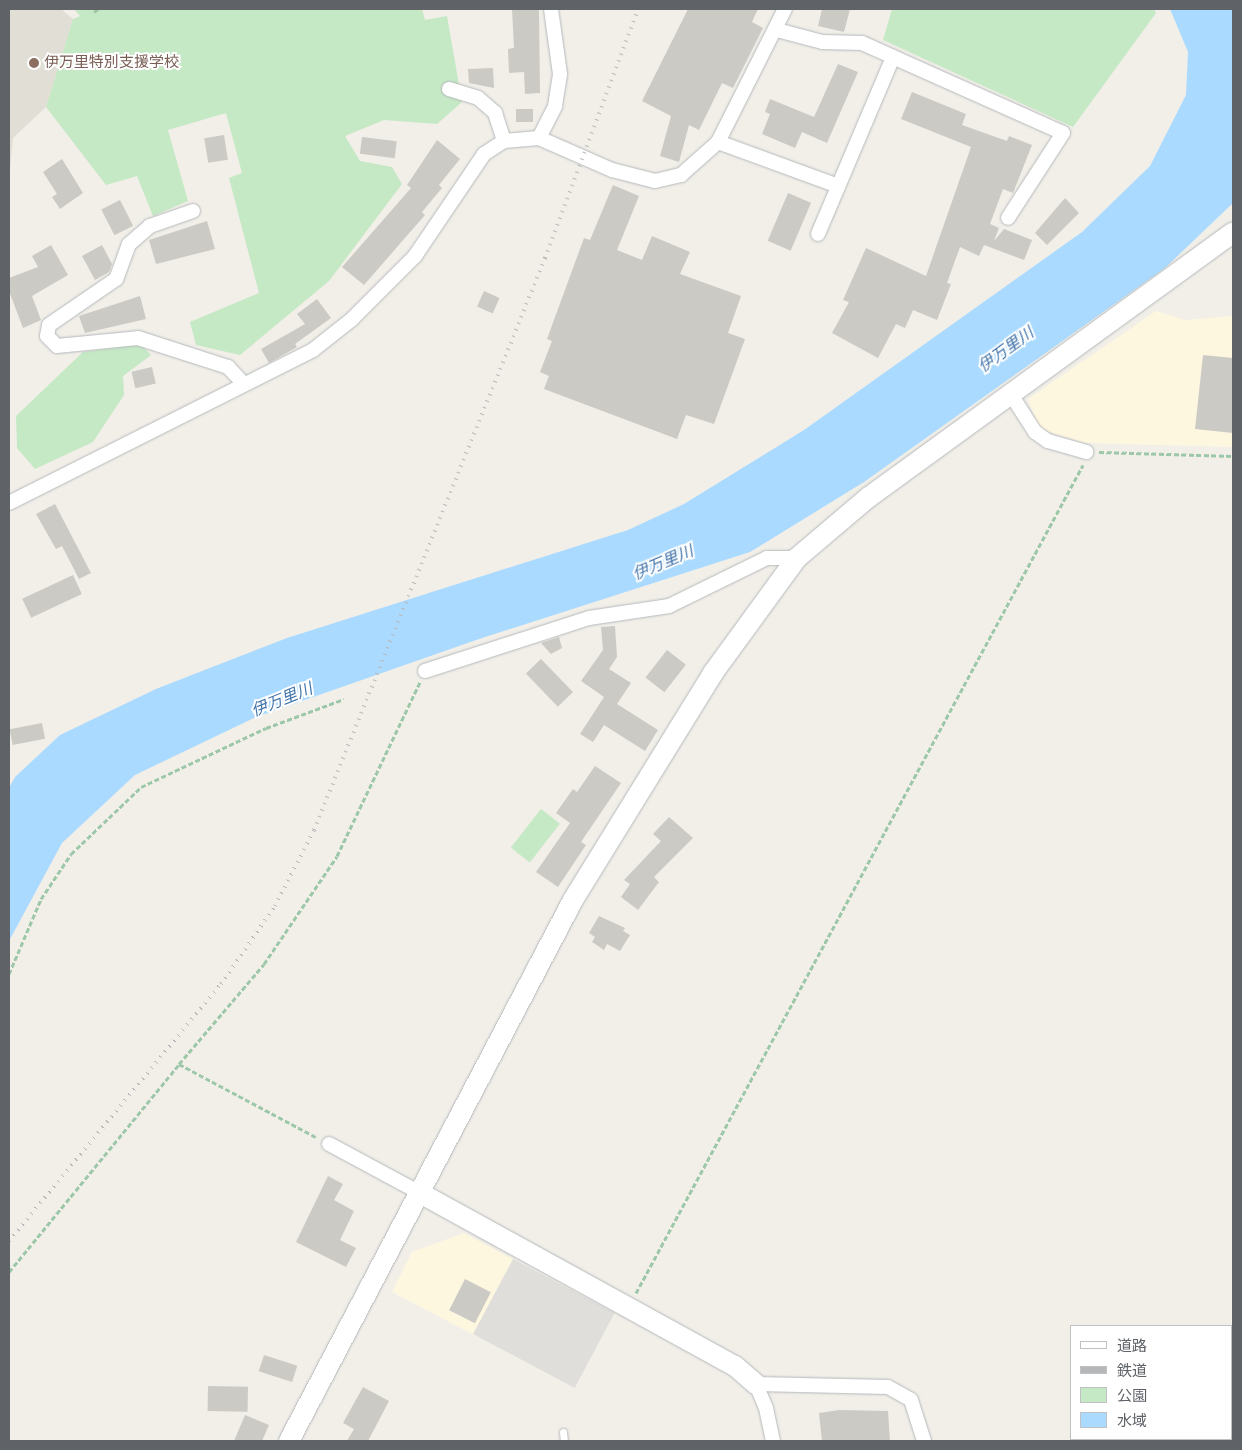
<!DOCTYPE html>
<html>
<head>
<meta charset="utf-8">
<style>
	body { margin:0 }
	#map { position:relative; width:1242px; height:1450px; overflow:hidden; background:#f1efe8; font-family:"DejaVu Sans","Noto Sans JP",sans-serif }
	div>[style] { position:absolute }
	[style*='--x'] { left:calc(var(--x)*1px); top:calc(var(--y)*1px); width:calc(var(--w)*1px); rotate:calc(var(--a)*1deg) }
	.commercial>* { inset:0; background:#fef7e0 }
	.industrial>* { inset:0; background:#e0deda; transform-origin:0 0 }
	.education>* { inset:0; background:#e1ded6 }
	.green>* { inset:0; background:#c5e8c5; transform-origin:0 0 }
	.water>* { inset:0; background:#aadaff }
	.building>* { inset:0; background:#cccac5; transform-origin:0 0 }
	.path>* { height:3px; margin-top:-1.5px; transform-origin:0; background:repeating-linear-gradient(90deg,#9cc7a9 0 5px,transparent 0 7.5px) }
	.roads { filter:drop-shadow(0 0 1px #b5b8bc) drop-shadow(0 0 1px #b5b8bc) }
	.lane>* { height:7px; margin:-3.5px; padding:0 3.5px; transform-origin:3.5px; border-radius:3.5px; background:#fff }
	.street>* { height:14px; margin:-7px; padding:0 7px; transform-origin:7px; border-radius:7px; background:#fff }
	.secondary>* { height:20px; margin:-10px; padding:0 10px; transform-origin:10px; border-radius:10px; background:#fff }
	.rail>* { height:4px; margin-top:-2px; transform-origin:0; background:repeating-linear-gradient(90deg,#b6b7b8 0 1px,transparent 0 7px) }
	.dots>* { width:14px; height:14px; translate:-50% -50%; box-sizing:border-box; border:2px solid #fff; border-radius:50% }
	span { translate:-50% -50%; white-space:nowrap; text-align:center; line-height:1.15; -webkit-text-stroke:4px #fff; paint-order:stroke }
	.education-label { font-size:15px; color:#785e54 }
	.left { translate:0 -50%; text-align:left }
	.water-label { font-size:16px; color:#4174aa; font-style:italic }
	.frame { position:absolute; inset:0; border:10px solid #5f6368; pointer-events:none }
	.legend { position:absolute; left:1070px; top:1325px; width:162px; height:115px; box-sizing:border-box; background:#fff; border:1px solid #bfc1c3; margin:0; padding:6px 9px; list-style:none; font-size:15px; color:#5f6368 }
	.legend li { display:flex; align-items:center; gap:10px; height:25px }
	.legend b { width:25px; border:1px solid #bfc1c3 }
</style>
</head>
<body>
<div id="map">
	<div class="commercial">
		<i style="clip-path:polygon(1156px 311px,1185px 320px,1233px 316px,1233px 447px,1085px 443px,1039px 429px,1028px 399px)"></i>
		<i style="clip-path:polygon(464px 1233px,513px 1259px,474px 1335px,392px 1292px,412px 1252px)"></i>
	</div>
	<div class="industrial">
		<i style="left:513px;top:1259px;width:115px;height:85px;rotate:28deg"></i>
	</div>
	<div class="education">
		<i style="clip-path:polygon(9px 9px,61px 9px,73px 19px,46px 107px,13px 138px,9px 181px)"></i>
	</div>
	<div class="green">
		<i style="clip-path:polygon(74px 9px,422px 9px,425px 20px,447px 16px,462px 102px,437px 124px,384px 120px,345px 136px,360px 161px,392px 167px,402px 184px,329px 281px,240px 355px,196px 345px,190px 322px,259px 293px,229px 178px,242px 173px,226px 113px,168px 130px,188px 201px,153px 216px,137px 176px,106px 185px,46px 107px,73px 19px,80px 16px)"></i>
		<i style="clip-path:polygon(892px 9px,1154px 9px,1156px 13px,1073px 127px,883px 40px)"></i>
		<i style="clip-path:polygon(140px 344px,151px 355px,123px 376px,124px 395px,93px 442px,35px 469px,17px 448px,16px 416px,83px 352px)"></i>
		<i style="left:541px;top:809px;width:24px;height:49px;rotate:38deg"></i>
	</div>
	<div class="water">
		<i style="clip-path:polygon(1170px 9px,1233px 9px,1233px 203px,1165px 268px,864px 482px,750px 552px,482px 638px,256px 717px,135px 775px,62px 843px,9px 941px,9px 788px,15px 777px,60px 735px,156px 689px,287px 638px,628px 530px,684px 504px,804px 430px,1082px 232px,1150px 166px,1186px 95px,1188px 52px)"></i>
	</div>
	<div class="building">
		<i style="clip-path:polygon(512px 9px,539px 9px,540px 93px,525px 94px,524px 72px,509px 73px,508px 49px,514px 48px)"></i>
		<i style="clip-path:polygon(688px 9px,758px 9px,752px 22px,763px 28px,733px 88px,722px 83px,699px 130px,689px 125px,679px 162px,660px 156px,671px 116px,642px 101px)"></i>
		<i style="clip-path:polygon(822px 9px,850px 9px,844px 32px,818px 26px)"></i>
		<i style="clip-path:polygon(838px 64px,858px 72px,827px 143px,802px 132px,795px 148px,762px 134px,770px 114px,765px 112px,770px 99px,814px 117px)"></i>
		<i style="clip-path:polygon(493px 68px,494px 88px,469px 83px,468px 69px)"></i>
		<i style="clip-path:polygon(912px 92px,966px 114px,962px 125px,1007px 141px,1009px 136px,1032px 145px,1013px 193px,1003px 189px,990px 224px,999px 228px,994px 241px,1004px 229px,1032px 240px,1024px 260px,984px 245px,979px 256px,960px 247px,947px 283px,951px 284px,937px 320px,913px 310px,905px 328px,896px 324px,878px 358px,832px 333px,849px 302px,843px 300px,866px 248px,926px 276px,971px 147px,901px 119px)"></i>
		<i style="left:533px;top:109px;width:13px;height:17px;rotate:90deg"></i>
		<i style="left:224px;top:135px;width:25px;height:20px;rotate:81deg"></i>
		<i style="left:362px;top:137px;width:35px;height:17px;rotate:7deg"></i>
		<i style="clip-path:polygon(437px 140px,460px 159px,439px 185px,442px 188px,422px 212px,425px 215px,364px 285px,342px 267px,411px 188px,407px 185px)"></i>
		<i style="clip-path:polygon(62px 159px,83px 193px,60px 209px,52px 197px,57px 194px,43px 172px)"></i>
		<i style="clip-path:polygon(613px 185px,639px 196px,617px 250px,642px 260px,652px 236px,690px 252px,680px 274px,741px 296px,728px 333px,745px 339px,714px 424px,686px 415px,677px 439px,544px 389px,549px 376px,540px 372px,552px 341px,547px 339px,584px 238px,590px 240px)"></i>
		<i style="left:788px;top:193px;width:25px;height:52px;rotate:23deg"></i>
		<i style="clip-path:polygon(1065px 198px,1079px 213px,1047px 245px,1035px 233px)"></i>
		<i style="left:120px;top:200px;width:29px;height:21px;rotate:63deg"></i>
		<i style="clip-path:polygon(207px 221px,215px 249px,156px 264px,149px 240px)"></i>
		<i style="clip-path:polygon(51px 245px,68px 275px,32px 296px,41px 320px,23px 328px,9px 291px,9px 278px,38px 267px,32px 256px)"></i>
		<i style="clip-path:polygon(102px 245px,112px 264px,109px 272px,95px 280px,82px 256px)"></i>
		<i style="left:484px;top:291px;width:17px;height:17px;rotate:24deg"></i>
		<i style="clip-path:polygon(140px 296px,146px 319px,85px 333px,79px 316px)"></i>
		<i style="clip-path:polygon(317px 299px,331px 318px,295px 344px,297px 347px,269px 363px,261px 349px,305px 324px,297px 314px)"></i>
		<i style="clip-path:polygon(1203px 355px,1233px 358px,1233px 433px,1195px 429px)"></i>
		<i style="left:152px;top:367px;width:17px;height:21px;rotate:77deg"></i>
		<i style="clip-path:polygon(55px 504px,91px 573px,79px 579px,62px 546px,56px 549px,36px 514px)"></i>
		<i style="left:73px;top:575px;width:21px;height:56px;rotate:65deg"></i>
		<i style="clip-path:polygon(615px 626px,617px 657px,609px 669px,631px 683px,617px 704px,658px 730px,645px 751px,604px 725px,593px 742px,580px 734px,604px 697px,581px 681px,603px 650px,601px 627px)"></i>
		<i style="clip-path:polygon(559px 637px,562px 648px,551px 654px,541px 643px)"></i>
		<i style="left:667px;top:650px;width:24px;height:35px;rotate:38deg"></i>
		<i style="left:541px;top:659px;width:46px;height:21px;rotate:46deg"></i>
		<i style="left:42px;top:723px;width:16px;height:33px;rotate:79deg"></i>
		<i style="clip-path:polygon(595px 766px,621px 783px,581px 842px,586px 845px,558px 887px,536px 872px,570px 823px,556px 813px,573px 789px,577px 792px)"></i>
		<i style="clip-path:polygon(669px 817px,693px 838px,654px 877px,659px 882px,638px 910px,621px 897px,630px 884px,624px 880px,661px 841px,653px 834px)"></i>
		<i style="clip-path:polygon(599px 916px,625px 928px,623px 931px,630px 935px,620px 951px,607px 944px,604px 950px,592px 942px,595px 937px,589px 933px)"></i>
		<i style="clip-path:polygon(328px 1176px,343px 1184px,334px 1200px,354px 1211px,340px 1240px,356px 1248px,346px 1267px,296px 1242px)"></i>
		<i style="left:465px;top:1279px;width:29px;height:35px;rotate:27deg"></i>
		<i style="left:264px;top:1355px;width:35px;height:17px;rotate:18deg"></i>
		<i style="left:208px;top:1386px;width:40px;height:25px;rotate:1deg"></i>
		<i style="clip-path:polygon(363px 1387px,389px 1401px,368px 1441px,347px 1441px,354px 1429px,343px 1423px)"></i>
		<i style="clip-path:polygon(839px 1410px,888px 1411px,890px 1441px,822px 1441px,819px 1413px)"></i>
		<i style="clip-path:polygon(245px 1415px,269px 1425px,262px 1441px,234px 1441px)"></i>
	</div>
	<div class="path">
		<i style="--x:94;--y:12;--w:5;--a:-37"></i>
		<i style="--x:1099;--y:452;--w:134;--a:1.7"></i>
		<i style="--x:9;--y:974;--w:82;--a:-66.9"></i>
		<i style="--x:41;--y:899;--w:54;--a:-56.3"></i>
		<i style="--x:71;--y:854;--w:97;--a:-43.7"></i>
		<i style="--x:141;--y:787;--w:138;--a:-25.3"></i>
		<i style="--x:266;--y:728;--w:83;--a:-20.4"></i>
		<i style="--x:179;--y:1064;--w:131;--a:-49.6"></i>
		<i style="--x:264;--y:964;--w:130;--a:-55.9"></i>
		<i style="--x:337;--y:856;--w:193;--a:-64.5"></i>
		<i style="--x:9;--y:1272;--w:269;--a:-50.7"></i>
		<i style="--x:179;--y:1064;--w:155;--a:28.1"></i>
		<i style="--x:636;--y:1293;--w:941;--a:-61.64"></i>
		<i style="--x:1231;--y:1355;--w:5;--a:-68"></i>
		<i style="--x:1184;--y:1441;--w:3;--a:-45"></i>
	</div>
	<div class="roads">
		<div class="lane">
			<i style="--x:563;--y:1432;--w:9;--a:84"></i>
		</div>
		<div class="street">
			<i style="--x:777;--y:30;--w:47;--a:14.9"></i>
			<i style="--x:822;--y:42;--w:40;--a:1.4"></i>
			<i style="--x:862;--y:43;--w:34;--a:24"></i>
			<i style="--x:449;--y:89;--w:30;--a:17"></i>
			<i style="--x:478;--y:98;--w:23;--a:41"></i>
			<i style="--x:495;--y:113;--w:29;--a:72"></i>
			<i style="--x:539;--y:138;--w:36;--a:-63"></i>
			<i style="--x:555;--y:106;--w:32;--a:-81"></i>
			<i style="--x:560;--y:74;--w:66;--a:-97.9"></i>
			<i style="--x:718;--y:142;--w:128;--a:20.1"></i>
			<i style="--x:193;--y:211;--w:46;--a:160.8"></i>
			<i style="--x:150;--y:226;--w:28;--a:139"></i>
			<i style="--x:129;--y:244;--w:37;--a:110"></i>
			<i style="--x:116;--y:279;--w:81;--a:145.5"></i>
			<i style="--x:49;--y:325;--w:11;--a:100"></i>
			<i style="--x:47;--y:336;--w:14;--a:45"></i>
			<i style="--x:57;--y:346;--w:81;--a:-5.6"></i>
			<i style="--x:138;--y:338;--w:95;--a:17.9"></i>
			<i style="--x:228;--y:367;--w:23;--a:47"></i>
			<i style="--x:818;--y:234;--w:192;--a:-67"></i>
			<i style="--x:893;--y:57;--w:186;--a:24.1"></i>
			<i style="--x:1063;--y:133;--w:101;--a:122.9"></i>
			<i style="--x:1012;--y:396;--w:43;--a:57.4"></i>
			<i style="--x:1035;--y:432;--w:16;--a:35"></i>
			<i style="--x:1048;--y:441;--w:40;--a:16"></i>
			<i style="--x:9;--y:503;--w:340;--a:-26.7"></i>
			<i style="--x:313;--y:350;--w:48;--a:-38.3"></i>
			<i style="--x:351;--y:320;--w:91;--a:-45"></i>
			<i style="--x:415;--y:256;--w:123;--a:-55.9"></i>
			<i style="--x:484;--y:154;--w:24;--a:-33"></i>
			<i style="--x:504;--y:141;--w:35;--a:-5"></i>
			<i style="--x:539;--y:138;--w:80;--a:23.7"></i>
			<i style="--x:612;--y:170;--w:44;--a:14.3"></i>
			<i style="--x:655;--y:181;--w:27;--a:-13"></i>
			<i style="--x:681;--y:175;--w:50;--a:-41.7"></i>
			<i style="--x:718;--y:142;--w:149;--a:-63.3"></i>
			<i style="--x:425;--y:671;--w:172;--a:-17.9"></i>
			<i style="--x:589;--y:618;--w:81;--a:-8.5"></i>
			<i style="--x:669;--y:606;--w:109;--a:-26.1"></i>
			<i style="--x:767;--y:558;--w:30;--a:0"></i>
			<i style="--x:329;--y:1144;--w:103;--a:28.3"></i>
			<i style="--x:773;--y:1441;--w:34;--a:-102"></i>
			<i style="--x:766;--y:1408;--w:26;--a:-113"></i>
			<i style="--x:756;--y:1384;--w:132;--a:1.3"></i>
			<i style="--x:888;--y:1387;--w:26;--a:29"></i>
			<i style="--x:911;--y:1400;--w:43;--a:72.4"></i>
		</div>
		<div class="secondary">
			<i style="--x:420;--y:1193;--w:359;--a:28.8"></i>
			<i style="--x:735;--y:1366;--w:28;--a:41"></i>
			<i style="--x:289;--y:1441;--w:611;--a:-62.3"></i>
			<i style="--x:573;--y:900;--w:267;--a:-58.3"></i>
			<i style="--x:713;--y:673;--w:142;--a:-53.9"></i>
			<i style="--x:797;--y:558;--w:94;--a:-40.3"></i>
			<i style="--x:869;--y:497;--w:450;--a:-36"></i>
		</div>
	</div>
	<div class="rail">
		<i style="--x:9;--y:1241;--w:333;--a:-50.5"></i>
		<i style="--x:221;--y:984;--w:95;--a:-55.3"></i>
		<i style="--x:275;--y:906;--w:85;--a:-62.8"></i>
		<i style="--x:314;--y:830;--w:617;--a:-68.01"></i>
		<i style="--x:545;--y:258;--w:266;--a:-69.5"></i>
	</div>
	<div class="dots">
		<i style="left:34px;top:63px;background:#8d6e63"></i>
	</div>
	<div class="education-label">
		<span class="left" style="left:44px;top:63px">伊万里特別支援学校</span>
	</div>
	<div class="water-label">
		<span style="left:1006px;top:350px;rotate:-36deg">伊万里川</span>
		<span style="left:663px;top:563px;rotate:-23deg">伊万里川</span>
		<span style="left:282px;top:700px;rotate:-22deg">伊万里川</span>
	</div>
	<div class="frame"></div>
	<ul class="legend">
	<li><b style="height:6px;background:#fff"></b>道路</li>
	<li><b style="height:6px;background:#b6b7b8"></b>鉄道</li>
	<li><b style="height:14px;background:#c5e8c5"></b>公園</li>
	<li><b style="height:14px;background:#aadaff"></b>水域</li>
	</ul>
</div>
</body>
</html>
